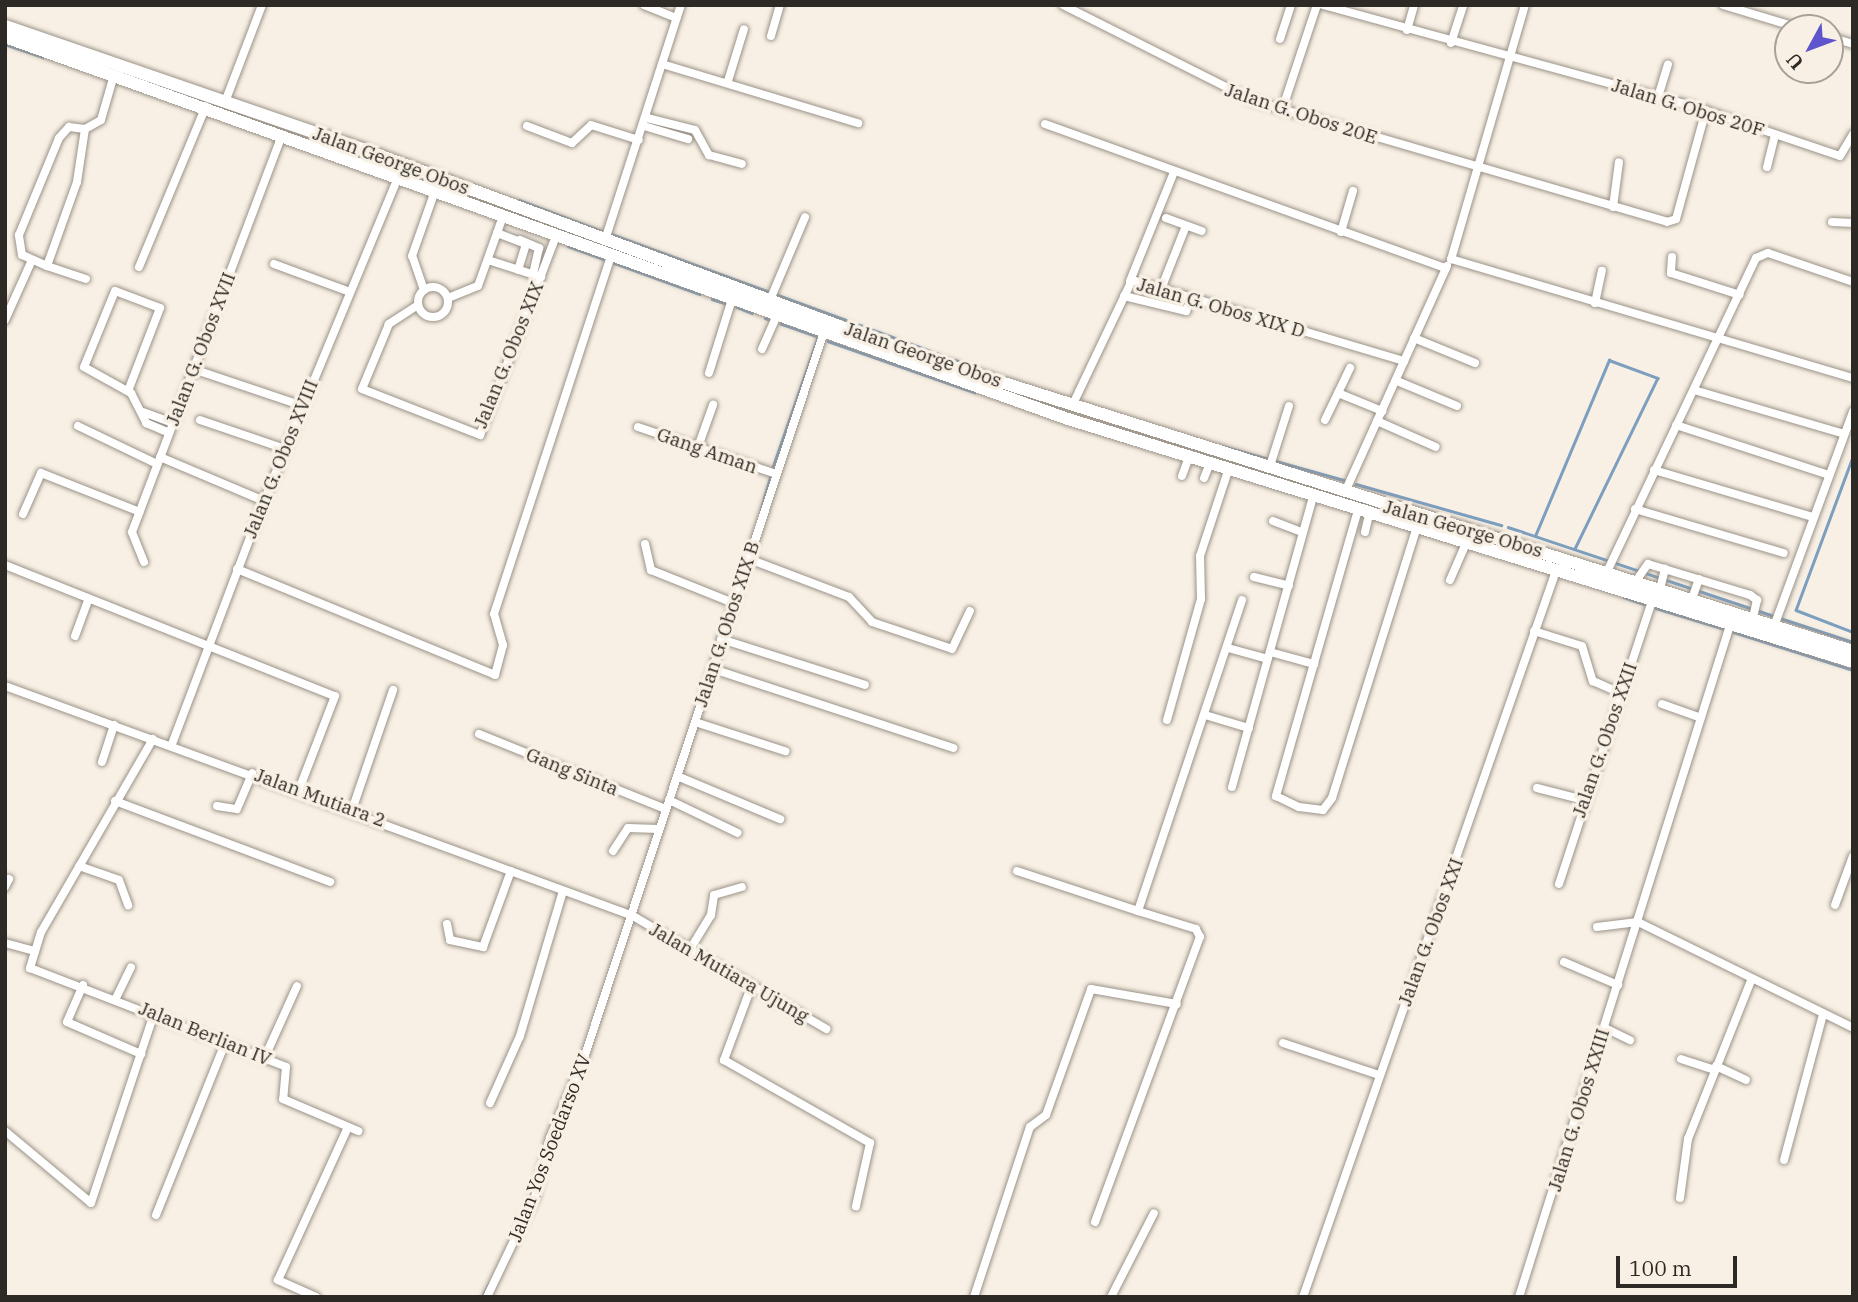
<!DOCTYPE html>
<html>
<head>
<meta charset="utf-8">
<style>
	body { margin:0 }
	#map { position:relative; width:1858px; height:1302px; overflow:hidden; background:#f8f0e4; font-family:"IBM Plex Serif",serif }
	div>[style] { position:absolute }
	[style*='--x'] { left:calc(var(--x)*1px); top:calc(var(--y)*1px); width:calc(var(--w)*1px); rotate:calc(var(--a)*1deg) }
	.stream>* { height:2.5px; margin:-1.25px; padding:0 1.25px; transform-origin:1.25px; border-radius:1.25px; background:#7c9ebf }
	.roads { filter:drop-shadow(0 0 2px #9a9288) drop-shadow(0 0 2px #9a9288) }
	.minor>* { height:8px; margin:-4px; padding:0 4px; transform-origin:4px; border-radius:4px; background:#fff }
	.minor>.ring { margin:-4px; padding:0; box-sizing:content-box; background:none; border:8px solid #fff; border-radius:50% }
	.primary>* { height:12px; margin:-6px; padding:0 6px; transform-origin:6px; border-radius:6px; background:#fff }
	span { translate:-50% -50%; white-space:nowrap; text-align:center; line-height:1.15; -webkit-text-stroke:7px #f8f0e4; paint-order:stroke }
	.street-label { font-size:19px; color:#2d2a25 }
	.frame { position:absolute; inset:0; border:7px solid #2d2a25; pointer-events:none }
	.north { position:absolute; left:1774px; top:14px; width:70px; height:70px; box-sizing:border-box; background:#f8f0e4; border:2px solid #a7a198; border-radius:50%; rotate:229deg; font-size:19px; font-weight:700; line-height:28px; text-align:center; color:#2d2a25 }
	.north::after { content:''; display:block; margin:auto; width:24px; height:32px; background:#5e54cd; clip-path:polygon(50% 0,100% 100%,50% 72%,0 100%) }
	.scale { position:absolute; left:1616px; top:1256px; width:121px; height:32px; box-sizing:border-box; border:4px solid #2d2a25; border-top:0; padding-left:9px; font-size:21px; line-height:24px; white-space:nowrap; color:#2d2a25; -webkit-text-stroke:5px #f8f0e4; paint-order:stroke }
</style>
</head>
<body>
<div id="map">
	<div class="stream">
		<i style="--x:5;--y:44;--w:40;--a:18.9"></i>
		<i style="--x:519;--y:200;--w:91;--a:20.6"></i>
		<i style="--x:611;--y:234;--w:392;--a:20.1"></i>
		<i style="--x:568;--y:246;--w:140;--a:20"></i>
		<i style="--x:712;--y:299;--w:13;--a:18"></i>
		<i style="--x:737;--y:307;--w:16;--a:22"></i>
		<i style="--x:765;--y:318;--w:3;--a:18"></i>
		<i style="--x:828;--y:341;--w:155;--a:19.3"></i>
		<i style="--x:1222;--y:446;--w:127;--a:15.6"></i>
		<i style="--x:1853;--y:457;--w:163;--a:110.4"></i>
		<i style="--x:1796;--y:610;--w:61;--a:21.1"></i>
		<i style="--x:771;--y:472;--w:143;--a:-70.8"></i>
		<i style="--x:818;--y:337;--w:39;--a:-161"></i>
		<i style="--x:1356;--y:484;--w:151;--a:15.8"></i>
		<i style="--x:761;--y:509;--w:35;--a:-74"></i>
		<i style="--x:1508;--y:527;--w:280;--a:18.5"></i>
		<i style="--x:1535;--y:536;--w:191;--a:-67.2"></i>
		<i style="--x:1609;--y:360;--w:52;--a:20.2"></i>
		<i style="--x:1658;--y:378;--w:190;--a:115.9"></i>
		<i style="--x:1624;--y:597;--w:21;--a:19"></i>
		<i style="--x:731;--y:599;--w:21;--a:-71"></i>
		<i style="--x:1656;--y:608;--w:69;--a:16.9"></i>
		<i style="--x:1780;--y:618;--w:77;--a:18.2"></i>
		<i style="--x:1734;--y:632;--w:125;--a:17.7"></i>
		<i style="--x:482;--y:1297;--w:15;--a:-62"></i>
	</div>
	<div class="roads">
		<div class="minor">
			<i style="--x:644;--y:5;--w:35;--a:22"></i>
			<i style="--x:1063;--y:5;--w:214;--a:26.7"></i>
			<i style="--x:1254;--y:101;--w:430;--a:16.3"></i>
			<i style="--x:1667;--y:222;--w:9;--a:-18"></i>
			<i style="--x:1676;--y:219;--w:113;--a:-74.6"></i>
			<i style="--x:1323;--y:5;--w:386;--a:15.3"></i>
			<i style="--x:1695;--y:107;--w:153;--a:18.7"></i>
			<i style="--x:1840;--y:156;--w:26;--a:-59"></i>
			<i style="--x:1525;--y:5;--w:265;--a:106.2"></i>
			<i style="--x:1451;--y:259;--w:419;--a:16.5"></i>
			<i style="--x:1723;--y:5;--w:79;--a:16.8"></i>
			<i style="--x:1407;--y:30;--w:26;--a:-74"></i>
			<i style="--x:771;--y:36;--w:32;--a:-74"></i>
			<i style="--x:1830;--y:37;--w:24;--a:17"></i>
			<i style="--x:1280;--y:39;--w:36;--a:-72"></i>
			<i style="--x:1451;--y:43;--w:40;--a:-72"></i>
			<i style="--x:662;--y:64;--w:205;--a:16.8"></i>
			<i style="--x:728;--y:81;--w:54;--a:-72.9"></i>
			<i style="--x:1658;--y:97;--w:34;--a:-73"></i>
			<i style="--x:225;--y:102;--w:104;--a:-69.1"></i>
			<i style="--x:1282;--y:110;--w:111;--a:-71.6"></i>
			<i style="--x:647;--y:118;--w:49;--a:14"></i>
			<i style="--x:695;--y:130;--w:29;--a:61"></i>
			<i style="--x:709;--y:155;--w:34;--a:15"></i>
			<i style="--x:1045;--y:124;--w:426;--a:19.8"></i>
			<i style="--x:527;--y:126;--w:48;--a:20.7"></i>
			<i style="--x:572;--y:143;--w:26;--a:-43"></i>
			<i style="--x:591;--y:125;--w:50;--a:17.4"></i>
			<i style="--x:644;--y:126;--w:46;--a:16.5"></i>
			<i style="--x:85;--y:129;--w:54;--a:98.6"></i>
			<i style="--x:77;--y:182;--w:89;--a:109.7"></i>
			<i style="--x:47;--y:266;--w:27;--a:-156"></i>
			<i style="--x:22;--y:255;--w:20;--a:-99"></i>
			<i style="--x:19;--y:235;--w:105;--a:-67.6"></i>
			<i style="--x:59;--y:138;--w:15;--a:-48"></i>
			<i style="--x:69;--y:127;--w:16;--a:7"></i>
			<i style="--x:85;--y:129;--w:18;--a:-29"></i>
			<i style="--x:101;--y:120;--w:47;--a:-73.9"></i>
			<i style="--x:1767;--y:167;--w:33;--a:-76"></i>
			<i style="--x:1613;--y:207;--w:45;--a:-82.4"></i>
			<i style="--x:1166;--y:218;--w:38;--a:20"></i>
			<i style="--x:1832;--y:222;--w:21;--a:3"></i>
			<i style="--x:1341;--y:232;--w:43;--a:-73.7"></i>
			<i style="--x:497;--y:233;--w:31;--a:21"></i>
			<i style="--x:526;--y:244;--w:27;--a:107"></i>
			<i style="--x:520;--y:240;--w:21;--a:23"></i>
			<i style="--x:539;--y:248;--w:28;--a:103"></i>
			<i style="--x:605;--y:240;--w:247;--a:-72.1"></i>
			<i style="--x:1672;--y:257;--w:16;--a:94"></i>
			<i style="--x:1671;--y:273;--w:72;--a:17.7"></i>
			<i style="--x:488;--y:260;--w:56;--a:17.8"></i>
			<i style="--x:274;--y:264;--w:81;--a:20.2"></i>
			<i style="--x:47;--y:266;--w:41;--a:18.4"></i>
			<i style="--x:139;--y:267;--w:174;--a:-67.4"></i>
			<i style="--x:1130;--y:281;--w:118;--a:-68"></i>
			<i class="ring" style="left:418px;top:287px;width:22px;height:22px"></i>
			<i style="--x:1161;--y:289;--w:68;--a:-68.4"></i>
			<i style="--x:424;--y:290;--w:36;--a:-109"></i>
			<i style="--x:412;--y:256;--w:69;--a:-70.5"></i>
			<i style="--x:1124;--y:296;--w:64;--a:13.6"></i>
			<i style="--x:1186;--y:311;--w:12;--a:-66"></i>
			<i style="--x:448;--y:298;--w:32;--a:-22"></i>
			<i style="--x:478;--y:286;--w:74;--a:-70.3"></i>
			<i style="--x:770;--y:300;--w:90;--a:-67.1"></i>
			<i style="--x:1595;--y:303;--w:33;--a:-78"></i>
			<i style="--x:418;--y:305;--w:35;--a:147"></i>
			<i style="--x:389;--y:324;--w:70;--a:112.6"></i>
			<i style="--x:362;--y:389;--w:127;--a:21.3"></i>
			<i style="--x:480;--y:435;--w:213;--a:-69.1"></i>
			<i style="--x:5;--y:320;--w:66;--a:-65.8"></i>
			<i style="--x:1414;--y:338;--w:66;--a:22.3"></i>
			<i style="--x:762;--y:349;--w:37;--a:-66"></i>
			<i style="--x:193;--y:369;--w:116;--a:18.6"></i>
			<i style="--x:709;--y:373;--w:77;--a:-72.7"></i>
			<i style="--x:1397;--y:381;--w:65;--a:22.6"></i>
			<i style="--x:1694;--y:390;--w:156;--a:16.3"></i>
			<i style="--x:128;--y:391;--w:89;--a:-68.9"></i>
			<i style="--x:160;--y:308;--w:48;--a:-159.3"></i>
			<i style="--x:115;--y:291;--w:82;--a:112.2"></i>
			<i style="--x:84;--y:367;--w:54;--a:29"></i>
			<i style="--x:131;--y:393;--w:34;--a:63"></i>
			<i style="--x:146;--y:423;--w:25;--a:23"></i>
			<i style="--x:1338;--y:393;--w:48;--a:22.2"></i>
			<i style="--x:1072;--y:406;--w:140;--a:-64.5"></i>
			<i style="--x:1132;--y:280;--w:284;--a:16.6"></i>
			<i style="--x:143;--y:412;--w:32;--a:20"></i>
			<i style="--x:200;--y:420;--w:90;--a:18.8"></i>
			<i style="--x:1325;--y:420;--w:58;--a:-64.3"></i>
			<i style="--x:1377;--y:421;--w:64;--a:23.8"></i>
			<i style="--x:1676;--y:425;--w:161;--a:18.1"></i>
			<i style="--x:78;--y:426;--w:88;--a:25.7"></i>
			<i style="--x:638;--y:427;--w:146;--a:18.8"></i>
			<i style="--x:698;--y:447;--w:45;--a:-70.3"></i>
			<i style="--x:160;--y:457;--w:113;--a:22.9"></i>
			<i style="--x:1269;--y:469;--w:66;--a:-72.4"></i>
			<i style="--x:1654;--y:470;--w:166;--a:16.5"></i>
			<i style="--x:1182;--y:476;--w:23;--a:-70"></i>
			<i style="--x:1204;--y:478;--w:18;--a:-68"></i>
			<i style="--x:1345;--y:492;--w:248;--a:-65.7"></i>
			<i style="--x:1635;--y:509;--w:155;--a:16.5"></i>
			<i style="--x:1358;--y:510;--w:298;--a:106"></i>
			<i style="--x:1276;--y:796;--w:25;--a:26"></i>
			<i style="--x:1299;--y:807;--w:24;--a:7"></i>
			<i style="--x:1323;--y:810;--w:15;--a:-53"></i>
			<i style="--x:1332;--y:798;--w:284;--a:-72.6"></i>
			<i style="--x:23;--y:514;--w:45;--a:-66.3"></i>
			<i style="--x:41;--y:473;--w:106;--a:21.5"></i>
			<i style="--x:1273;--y:521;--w:31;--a:21"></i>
			<i style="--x:1365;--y:532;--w:22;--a:-77"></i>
			<i style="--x:645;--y:544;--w:27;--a:77"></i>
			<i style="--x:651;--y:570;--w:88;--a:21.9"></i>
			<i style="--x:749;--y:559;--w:107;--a:20.8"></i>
			<i style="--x:849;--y:597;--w:34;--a:47"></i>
			<i style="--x:872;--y:622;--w:84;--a:18.6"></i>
			<i style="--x:952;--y:649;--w:42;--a:-64.7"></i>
			<i style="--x:144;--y:562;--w:32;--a:-112"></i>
			<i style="--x:132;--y:532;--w:424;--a:-69.3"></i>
			<i style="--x:5;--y:565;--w:355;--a:21.7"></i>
			<i style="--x:335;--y:696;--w:101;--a:111"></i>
			<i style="--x:237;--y:569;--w:279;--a:22.3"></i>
			<i style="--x:495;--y:675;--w:31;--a:-75"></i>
			<i style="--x:503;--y:645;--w:32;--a:-106"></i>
			<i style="--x:494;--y:614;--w:377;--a:-71.9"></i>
			<i style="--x:1254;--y:577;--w:36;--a:14"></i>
			<i style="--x:1604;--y:578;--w:354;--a:-64.6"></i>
			<i style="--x:1756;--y:258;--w:13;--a:-23"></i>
			<i style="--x:1768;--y:253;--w:90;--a:18.8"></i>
			<i style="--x:1450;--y:580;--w:43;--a:-66.4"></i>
			<i style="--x:1636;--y:581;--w:21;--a:-55"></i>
			<i style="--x:1648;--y:564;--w:107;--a:16.9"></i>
			<i style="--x:1750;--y:595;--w:9;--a:36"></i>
			<i style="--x:1757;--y:600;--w:18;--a:103"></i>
			<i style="--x:1660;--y:589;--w:21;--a:-76"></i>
			<i style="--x:1692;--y:599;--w:21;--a:-71"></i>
			<i style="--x:1773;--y:629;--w:232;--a:-69.8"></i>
			<i style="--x:1534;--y:631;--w:50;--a:17.4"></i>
			<i style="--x:1582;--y:646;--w:37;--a:73"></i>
			<i style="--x:1593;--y:681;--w:30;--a:24"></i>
			<i style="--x:75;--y:636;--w:40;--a:-69.8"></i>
			<i style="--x:721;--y:639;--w:151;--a:17.7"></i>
			<i style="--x:1228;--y:648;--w:41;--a:15.4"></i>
			<i style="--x:1270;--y:652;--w:46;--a:15.3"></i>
			<i style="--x:713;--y:669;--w:253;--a:18.2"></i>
			<i style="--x:5;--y:686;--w:669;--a:20.11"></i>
			<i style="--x:633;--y:916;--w:224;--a:30.3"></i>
			<i style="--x:1662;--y:704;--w:41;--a:19.7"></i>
			<i style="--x:1205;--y:715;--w:46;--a:16.5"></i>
			<i style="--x:1167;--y:720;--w:126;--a:-74.3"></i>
			<i style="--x:1201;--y:599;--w:43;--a:-91.3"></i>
			<i style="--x:1200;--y:556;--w:93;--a:-71.8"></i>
			<i style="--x:695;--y:722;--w:95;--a:17.9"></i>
			<i style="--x:479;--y:734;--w:201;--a:21.9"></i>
			<i style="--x:153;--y:739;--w:223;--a:120.1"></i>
			<i style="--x:41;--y:932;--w:38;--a:107"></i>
			<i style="--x:30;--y:968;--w:274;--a:21.1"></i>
			<i style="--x:286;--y:1067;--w:32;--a:95"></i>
			<i style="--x:283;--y:1099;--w:82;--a:23.1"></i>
			<i style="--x:172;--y:744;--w:260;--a:-69.3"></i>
			<i style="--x:264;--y:501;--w:351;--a:-67.5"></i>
			<i style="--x:102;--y:762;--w:39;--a:-72"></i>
			<i style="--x:677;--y:776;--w:112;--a:22.7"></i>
			<i style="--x:1232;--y:787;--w:302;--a:-74.4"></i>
			<i style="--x:1537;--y:788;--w:49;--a:14.3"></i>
			<i style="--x:669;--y:800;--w:76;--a:25.6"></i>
			<i style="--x:115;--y:801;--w:230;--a:20.6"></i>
			<i style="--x:217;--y:806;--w:20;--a:9"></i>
			<i style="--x:237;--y:809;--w:39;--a:-67"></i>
			<i style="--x:352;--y:810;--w:127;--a:-71.1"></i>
			<i style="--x:613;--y:851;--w:27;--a:-57"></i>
			<i style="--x:628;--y:828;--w:31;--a:2"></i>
			<i style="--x:79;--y:866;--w:42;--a:19.3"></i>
			<i style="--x:119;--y:880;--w:27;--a:70"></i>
			<i style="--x:1017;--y:871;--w:127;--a:18.3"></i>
			<i style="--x:1559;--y:884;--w:301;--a:-71.8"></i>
			<i style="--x:5;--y:887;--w:9;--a:-63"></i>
			<i style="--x:1835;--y:905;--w:52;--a:-69.8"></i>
			<i style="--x:447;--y:924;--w:16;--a:79"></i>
			<i style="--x:450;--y:940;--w:34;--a:12"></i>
			<i style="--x:483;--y:947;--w:81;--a:-69.8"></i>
			<i style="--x:1597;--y:927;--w:41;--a:-7"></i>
			<i style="--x:1638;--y:922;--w:240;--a:26.2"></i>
			<i style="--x:5;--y:943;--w:30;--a:15"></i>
			<i style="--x:689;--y:951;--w:42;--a:-58.6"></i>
			<i style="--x:711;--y:915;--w:20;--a:-81"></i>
			<i style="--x:714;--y:895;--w:29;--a:-16"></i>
			<i style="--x:1564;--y:962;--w:59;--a:23.1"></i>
			<i style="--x:83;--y:985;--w:40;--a:113.4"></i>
			<i style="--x:67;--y:1022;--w:81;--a:23.4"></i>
			<i style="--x:750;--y:990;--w:75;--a:110.4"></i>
			<i style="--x:724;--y:1060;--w:168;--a:29.6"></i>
			<i style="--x:870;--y:1143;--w:65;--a:102.5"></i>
			<i style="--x:116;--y:998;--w:34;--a:-64"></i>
			<i style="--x:1605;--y:1028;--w:28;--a:26"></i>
			<i style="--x:1283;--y:1043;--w:98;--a:18.4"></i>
			<i style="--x:264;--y:1059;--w:80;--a:-65.7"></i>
			<i style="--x:1681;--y:1059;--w:36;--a:18"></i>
			<i style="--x:1716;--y:1066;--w:33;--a:25"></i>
			<i style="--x:490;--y:1103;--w:73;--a:-65.9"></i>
			<i style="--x:520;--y:1036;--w:148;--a:-73.5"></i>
			<i style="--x:5;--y:1131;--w:112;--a:39.9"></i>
			<i style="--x:91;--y:1203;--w:199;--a:-71.6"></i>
			<i style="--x:1784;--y:1160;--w:151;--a:-75"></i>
			<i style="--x:1680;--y:1198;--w:60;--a:-82.3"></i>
			<i style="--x:1688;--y:1139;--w:170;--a:-68.3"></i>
			<i style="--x:156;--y:1215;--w:185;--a:-68.1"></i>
			<i style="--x:1095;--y:1222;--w:304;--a:-69.8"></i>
			<i style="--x:1200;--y:937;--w:9;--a:-117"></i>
			<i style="--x:1196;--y:929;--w:61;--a:-162.8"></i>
			<i style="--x:1138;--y:911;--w:328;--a:-71.5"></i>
			<i style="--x:316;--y:1297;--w:42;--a:-155.9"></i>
			<i style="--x:278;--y:1280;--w:168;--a:-65.4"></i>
			<i style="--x:487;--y:1297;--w:111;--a:-64.4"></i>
			<i style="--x:535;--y:1197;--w:61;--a:-75.7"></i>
			<i style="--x:550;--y:1138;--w:87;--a:-67"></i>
			<i style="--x:584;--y:1058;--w:765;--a:-71.71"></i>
			<i style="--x:974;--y:1297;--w:179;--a:-71.8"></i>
			<i style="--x:1030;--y:1127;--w:20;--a:-37"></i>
			<i style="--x:1046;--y:1115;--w:134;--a:-70.3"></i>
			<i style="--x:1091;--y:989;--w:87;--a:9.9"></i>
			<i style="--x:1111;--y:1297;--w:94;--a:-62.9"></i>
			<i style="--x:1303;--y:1297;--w:772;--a:-70.79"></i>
			<i style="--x:1519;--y:1297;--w:708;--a:-72.56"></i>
		</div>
		<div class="primary">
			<i style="--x:5;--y:26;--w:381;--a:19"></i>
			<i style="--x:365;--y:150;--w:604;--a:20.36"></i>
			<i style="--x:931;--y:360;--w:967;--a:17.52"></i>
			<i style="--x:5;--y:37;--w:1130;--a:19.77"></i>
			<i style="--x:1068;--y:419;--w:822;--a:17.2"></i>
		</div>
	</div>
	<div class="street-label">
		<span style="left:1688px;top:108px;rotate:17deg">Jalan G. Obos 20F</span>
		<span style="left:1301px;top:114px;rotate:18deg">Jalan G. Obos 20E</span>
		<span style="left:391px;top:161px;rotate:20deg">Jalan George Obos</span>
		<span style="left:1221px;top:308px;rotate:16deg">Jalan G. Obos XIX D</span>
		<span style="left:201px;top:349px;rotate:-69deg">Jalan G. Obos XVII</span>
		<span style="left:509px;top:355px;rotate:-68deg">Jalan G. Obos XIX</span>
		<span style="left:923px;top:355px;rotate:19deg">Jalan George Obos</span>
		<span style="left:707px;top:451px;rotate:19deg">Gang Aman</span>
		<span style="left:281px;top:459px;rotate:-68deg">Jalan G. Obos XVIII</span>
		<span style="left:1463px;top:529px;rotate:16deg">Jalan George Obos</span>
		<span style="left:727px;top:624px;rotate:-72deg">Jalan G. Obos XIX B</span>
		<span style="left:1605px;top:740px;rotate:-71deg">Jalan G. Obos XXII</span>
		<span style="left:572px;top:772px;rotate:22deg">Gang Sinta</span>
		<span style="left:320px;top:798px;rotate:20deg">Jalan Mutiara 2</span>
		<span style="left:1431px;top:932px;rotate:-70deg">Jalan G. Obos XXI</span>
		<span style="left:729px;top:973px;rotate:30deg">Jalan Mutiara Ujung</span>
		<span style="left:205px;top:1034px;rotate:22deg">Jalan Berlian IV</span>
		<span style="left:1579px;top:1110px;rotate:-73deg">Jalan G. Obos XXIII</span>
		<span style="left:550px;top:1148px;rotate:-69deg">Jalan Yos Soedarso XV</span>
	</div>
	<div class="frame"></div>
	<div class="north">U</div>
	<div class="scale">100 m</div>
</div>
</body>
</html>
